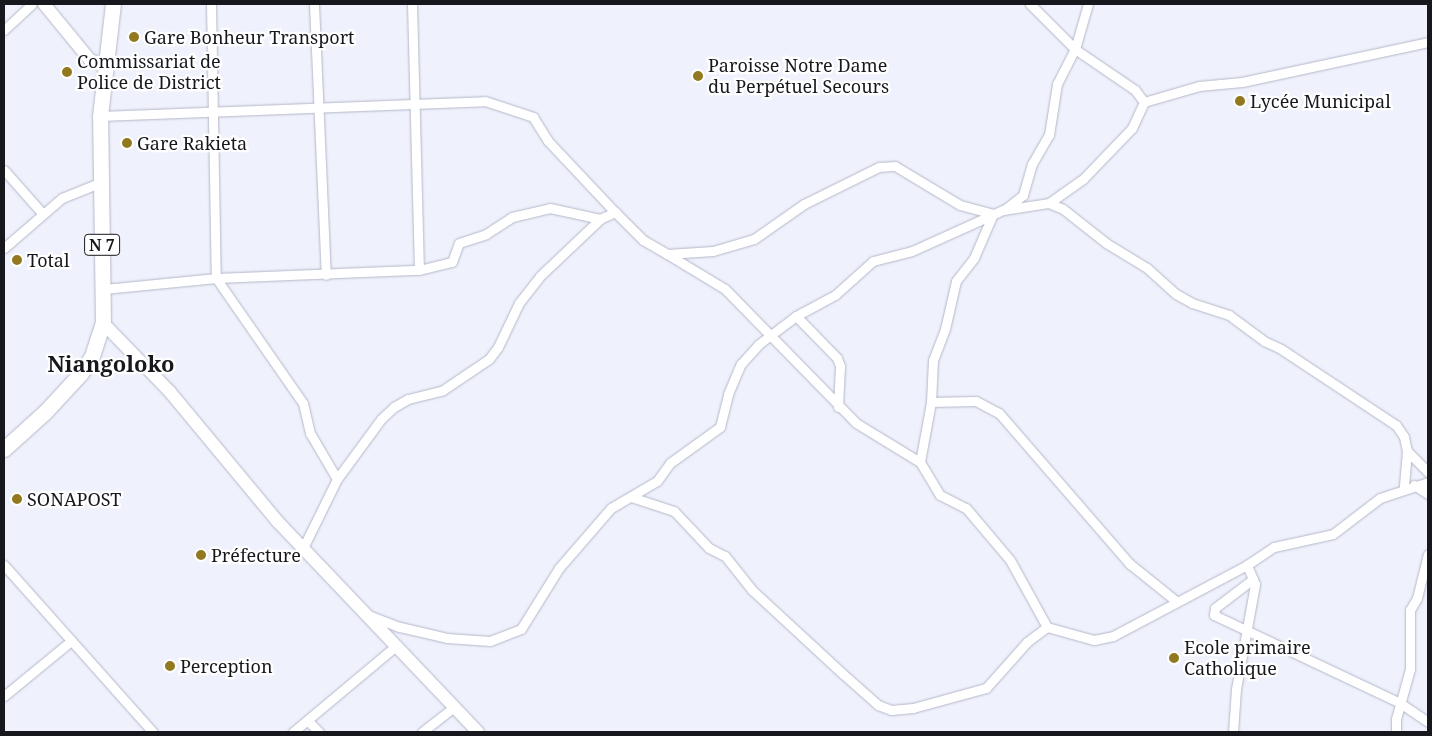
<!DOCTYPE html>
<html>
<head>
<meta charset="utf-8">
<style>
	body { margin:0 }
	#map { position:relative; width:1432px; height:736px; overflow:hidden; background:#eff2fc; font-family:"Noto Serif",serif }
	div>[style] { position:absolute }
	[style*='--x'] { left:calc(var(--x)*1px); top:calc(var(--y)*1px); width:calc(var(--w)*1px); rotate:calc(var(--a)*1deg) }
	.roads { filter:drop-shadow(0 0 1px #b4b7c8) drop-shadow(0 0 1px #b4b7c8) }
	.minor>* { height:9px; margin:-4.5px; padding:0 4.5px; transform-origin:4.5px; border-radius:4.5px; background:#fff }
	.secondary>* { height:12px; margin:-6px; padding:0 6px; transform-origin:6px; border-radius:6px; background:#fff }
	.trunk>* { height:15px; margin:-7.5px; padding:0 7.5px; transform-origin:7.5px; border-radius:7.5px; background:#fff }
	.dots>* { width:14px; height:14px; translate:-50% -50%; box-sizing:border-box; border:2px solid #fff; border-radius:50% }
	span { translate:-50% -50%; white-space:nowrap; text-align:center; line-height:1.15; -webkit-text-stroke:4.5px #fff; paint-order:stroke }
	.shield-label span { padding:1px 4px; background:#fff; border:1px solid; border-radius:4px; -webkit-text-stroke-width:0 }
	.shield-label { font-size:16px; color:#17181e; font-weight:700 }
	.poi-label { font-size:18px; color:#17181e }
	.left { translate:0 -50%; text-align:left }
	.district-label { font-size:22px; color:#17181e; font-weight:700 }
	.frame { position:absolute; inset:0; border:5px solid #17181e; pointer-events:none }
</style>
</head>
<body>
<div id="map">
	<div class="roads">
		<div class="minor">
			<i style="--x:211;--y:4;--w:274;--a:89"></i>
			<i style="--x:216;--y:278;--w:152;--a:55.2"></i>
			<i style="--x:303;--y:403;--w:31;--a:77"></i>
			<i style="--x:310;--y:433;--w:53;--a:59.6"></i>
			<i style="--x:314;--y:4;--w:271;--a:87.5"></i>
			<i style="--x:412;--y:4;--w:266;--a:88.5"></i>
			<i style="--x:4;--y:30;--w:38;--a:-43"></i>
			<i style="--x:1144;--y:102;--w:57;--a:-16.2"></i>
			<i style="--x:1199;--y:86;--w:43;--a:-5.3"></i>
			<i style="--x:1242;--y:82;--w:190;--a:-12.1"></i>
			<i style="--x:100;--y:116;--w:385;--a:-2.2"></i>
			<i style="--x:485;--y:101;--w:51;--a:18.4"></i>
			<i style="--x:533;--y:117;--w:28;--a:58"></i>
			<i style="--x:548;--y:141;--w:98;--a:46.7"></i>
			<i style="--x:615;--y:212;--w:40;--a:45"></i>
			<i style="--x:643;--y:240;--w:28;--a:30"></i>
			<i style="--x:667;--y:254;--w:46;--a:-3.7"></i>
			<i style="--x:713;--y:251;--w:43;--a:-16.3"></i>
			<i style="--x:754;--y:239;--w:61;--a:-35"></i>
			<i style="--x:804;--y:204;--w:84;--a:-26.3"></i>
			<i style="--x:879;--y:167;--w:16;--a:-4"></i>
			<i style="--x:895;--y:166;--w:76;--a:31"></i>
			<i style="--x:960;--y:205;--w:34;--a:15"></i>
			<i style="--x:993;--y:214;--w:48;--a:113.4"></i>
			<i style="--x:974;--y:258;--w:29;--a:128"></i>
			<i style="--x:956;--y:281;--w:49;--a:102.9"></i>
			<i style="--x:945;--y:329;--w:33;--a:111"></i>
			<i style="--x:933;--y:360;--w:42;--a:92.7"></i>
			<i style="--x:931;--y:402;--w:61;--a:100.4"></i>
			<i style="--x:4;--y:170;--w:57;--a:48.5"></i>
			<i style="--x:1049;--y:203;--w:15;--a:23"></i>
			<i style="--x:1063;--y:209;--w:55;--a:38.3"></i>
			<i style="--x:1106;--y:243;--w:48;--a:31.4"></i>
			<i style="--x:1147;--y:268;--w:39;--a:42"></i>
			<i style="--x:1176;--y:294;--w:18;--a:29"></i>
			<i style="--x:1192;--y:303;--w:39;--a:18"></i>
			<i style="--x:1229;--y:315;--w:44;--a:36.6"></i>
			<i style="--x:1264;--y:341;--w:19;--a:25"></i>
			<i style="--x:1281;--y:349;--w:138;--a:33.5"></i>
			<i style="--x:1396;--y:425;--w:14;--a:56"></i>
			<i style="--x:1404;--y:437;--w:14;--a:78"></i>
			<i style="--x:1407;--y:451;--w:36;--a:95"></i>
			<i style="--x:1004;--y:210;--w:24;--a:-38"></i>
			<i style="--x:1023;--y:195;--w:32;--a:-74"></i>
			<i style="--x:1032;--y:164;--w:34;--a:-60"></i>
			<i style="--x:1049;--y:135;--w:52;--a:-81.1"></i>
			<i style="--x:1057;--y:84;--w:39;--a:-63"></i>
			<i style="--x:1075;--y:49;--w:47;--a:-73.9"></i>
			<i style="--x:4;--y:248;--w:77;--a:-40.8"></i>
			<i style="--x:62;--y:198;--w:40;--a:-22"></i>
			<i style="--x:667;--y:254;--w:68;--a:31.1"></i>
			<i style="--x:725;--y:289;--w:187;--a:45.6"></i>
			<i style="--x:856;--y:423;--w:75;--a:31.4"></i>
			<i style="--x:920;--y:462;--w:39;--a:59"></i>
			<i style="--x:940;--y:495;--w:29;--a:27"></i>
			<i style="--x:966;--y:508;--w:68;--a:49.8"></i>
			<i style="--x:1010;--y:560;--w:77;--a:61.1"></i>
			<i style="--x:1047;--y:627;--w:49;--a:15.5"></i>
			<i style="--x:1094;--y:640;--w:19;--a:-12"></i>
			<i style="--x:1113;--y:636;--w:152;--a:-27.9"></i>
			<i style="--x:1247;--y:565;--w:32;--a:-34"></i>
			<i style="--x:1274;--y:547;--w:60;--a:-12.4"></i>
			<i style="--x:1333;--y:534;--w:59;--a:-37.5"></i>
			<i style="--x:1380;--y:498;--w:51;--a:-18.4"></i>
			<i style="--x:104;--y:289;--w:113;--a:-5.6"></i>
			<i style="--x:216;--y:278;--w:203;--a:-2.3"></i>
			<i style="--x:419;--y:270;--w:34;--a:-14"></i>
			<i style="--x:452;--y:262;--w:20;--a:-70"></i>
			<i style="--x:459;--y:243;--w:28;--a:-18"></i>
			<i style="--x:486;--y:234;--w:31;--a:-33"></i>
			<i style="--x:512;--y:217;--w:39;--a:-13"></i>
			<i style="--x:550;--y:208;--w:51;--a:12.4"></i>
			<i style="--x:796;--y:316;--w:59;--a:45.7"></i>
			<i style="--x:837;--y:358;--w:9;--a:69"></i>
			<i style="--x:840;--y:366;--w:41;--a:92.8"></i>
			<i style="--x:931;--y:402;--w:45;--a:-1.3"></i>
			<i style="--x:976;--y:401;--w:26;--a:28"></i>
			<i style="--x:999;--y:413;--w:200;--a:49.1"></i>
			<i style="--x:1130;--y:564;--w:59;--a:38.8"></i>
			<i style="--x:1407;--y:451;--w:30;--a:45"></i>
			<i style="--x:1414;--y:485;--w:17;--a:33"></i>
			<i style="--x:631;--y:497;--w:45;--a:18"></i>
			<i style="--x:674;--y:511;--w:51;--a:46.6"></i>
			<i style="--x:709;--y:548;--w:18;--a:27"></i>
			<i style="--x:725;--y:556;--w:43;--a:51.5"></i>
			<i style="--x:752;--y:590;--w:124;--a:42.7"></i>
			<i style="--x:843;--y:674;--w:47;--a:41.5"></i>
			<i style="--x:878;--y:705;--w:14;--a:21"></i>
			<i style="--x:891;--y:710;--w:22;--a:-5"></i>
			<i style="--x:913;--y:708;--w:76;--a:-15.3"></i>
			<i style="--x:986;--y:688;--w:62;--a:-48.3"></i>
			<i style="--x:1027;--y:642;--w:25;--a:-37"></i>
			<i style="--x:303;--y:548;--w:77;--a:-63.8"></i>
			<i style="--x:337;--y:479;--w:74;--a:-53.7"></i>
			<i style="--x:381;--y:419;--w:18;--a:-43"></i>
			<i style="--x:394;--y:407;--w:16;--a:-30"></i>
			<i style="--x:408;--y:399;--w:36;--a:-14"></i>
			<i style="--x:443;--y:390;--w:55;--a:-34"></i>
			<i style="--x:489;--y:359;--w:15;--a:-53"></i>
			<i style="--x:498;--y:347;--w:49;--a:-64.5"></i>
			<i style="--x:519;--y:303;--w:34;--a:-52"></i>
			<i style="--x:540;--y:276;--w:83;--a:-43.5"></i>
			<i style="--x:600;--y:219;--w:17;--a:-25"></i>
			<i style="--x:4;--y:565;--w:224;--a:48.3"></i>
			<i style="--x:1253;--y:579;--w:48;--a:142.7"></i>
			<i style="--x:1215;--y:608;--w:7;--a:98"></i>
			<i style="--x:1214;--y:615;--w:206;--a:25.3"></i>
			<i style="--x:1400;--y:703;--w:34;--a:34"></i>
			<i style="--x:368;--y:615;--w:34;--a:21"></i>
			<i style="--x:400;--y:627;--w:48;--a:13.2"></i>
			<i style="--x:447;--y:638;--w:43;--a:4"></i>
			<i style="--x:490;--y:641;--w:33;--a:-21"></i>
			<i style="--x:521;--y:629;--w:72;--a:-58.1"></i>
			<i style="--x:559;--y:568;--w:79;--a:-49.1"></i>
			<i style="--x:611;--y:508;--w:53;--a:-30.4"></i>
			<i style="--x:657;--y:481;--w:22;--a:-54"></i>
			<i style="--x:670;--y:463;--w:62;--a:-35.8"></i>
			<i style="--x:720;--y:427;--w:34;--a:-76"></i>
			<i style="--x:728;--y:394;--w:33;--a:-67"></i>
			<i style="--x:741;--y:364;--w:27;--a:-48"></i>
			<i style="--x:759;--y:344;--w:46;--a:-37.1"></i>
			<i style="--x:796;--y:316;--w:44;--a:-28.3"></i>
			<i style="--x:835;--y:295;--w:51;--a:-41.8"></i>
			<i style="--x:873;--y:261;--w:40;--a:-14.4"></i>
			<i style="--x:912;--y:251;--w:100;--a:-24.3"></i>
			<i style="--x:1003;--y:210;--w:47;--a:-8.7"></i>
			<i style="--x:1049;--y:203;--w:42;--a:-35.2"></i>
			<i style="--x:1083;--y:179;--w:71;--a:-46.1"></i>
			<i style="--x:1132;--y:128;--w:29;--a:-65"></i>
			<i style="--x:1144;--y:102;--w:15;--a:-127"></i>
			<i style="--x:1135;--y:90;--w:73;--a:-145.7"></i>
			<i style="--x:1075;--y:49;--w:64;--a:-135"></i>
			<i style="--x:4;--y:696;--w:87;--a:-39.4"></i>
			<i style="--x:308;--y:721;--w:16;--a:45"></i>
			<i style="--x:293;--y:732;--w:134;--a:-39.9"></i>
			<i style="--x:422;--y:732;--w:41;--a:-38"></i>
			<i style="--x:1233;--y:732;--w:43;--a:-86"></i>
			<i style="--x:1236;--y:689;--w:107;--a:-79.7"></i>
			<i style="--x:1255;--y:584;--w:21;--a:-113"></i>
			<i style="--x:1396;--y:732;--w:13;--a:-90"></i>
			<i style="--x:1396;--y:719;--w:52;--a:-74.4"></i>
			<i style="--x:1410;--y:669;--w:59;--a:-90"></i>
			<i style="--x:1410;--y:610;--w:14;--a:-60"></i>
			<i style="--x:1417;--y:598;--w:45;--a:-76"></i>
		</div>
		<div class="secondary">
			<i style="--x:44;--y:4;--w:72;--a:50.6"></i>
			<i style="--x:90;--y:60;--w:15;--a:20"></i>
			<i style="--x:103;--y:323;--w:96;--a:45.8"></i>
			<i style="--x:170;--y:392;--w:169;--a:50.3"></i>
			<i style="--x:278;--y:522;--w:290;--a:46.4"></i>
		</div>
		<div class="trunk">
			<i style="--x:4;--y:449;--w:55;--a:-42.1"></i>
			<i style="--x:45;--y:412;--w:53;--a:-47.3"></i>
			<i style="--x:81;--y:373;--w:20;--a:-57"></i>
			<i style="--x:92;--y:356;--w:35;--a:-72"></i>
			<i style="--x:103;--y:323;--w:207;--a:-90.8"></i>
			<i style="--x:100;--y:116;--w:113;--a:-83.4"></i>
		</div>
	</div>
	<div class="dots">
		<i style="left:134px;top:37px;background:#927920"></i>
		<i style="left:67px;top:72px;background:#927920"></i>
		<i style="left:698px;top:76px;background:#927920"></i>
		<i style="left:1240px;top:101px;background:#927920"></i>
		<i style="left:127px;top:143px;background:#927920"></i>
		<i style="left:17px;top:260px;background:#927920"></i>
		<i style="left:17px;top:499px;background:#927920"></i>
		<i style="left:201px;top:555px;background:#927920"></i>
		<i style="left:1174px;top:658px;background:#927920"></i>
		<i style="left:170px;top:666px;background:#927920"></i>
	</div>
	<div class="shield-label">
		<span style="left:102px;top:245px">N 7</span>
	</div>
	<div class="poi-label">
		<span class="left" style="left:144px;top:37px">Gare Bonheur Transport</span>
		<span class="left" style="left:77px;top:72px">Commissariat de<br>Police de District</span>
		<span class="left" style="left:708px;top:76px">Paroisse Notre Dame<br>du Perpétuel Secours</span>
		<span class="left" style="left:1250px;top:101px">Lycée Municipal</span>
		<span class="left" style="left:137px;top:143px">Gare Rakieta</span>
		<span class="left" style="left:27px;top:260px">Total</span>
		<span class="left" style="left:27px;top:499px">SONAPOST</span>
		<span class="left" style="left:211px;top:555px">Préfecture</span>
		<span class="left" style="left:1184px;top:658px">Ecole primaire<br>Catholique</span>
		<span class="left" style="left:180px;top:666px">Perception</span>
	</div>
	<div class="district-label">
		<span style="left:111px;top:364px">Niangoloko</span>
	</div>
	<div class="frame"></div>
</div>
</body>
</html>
